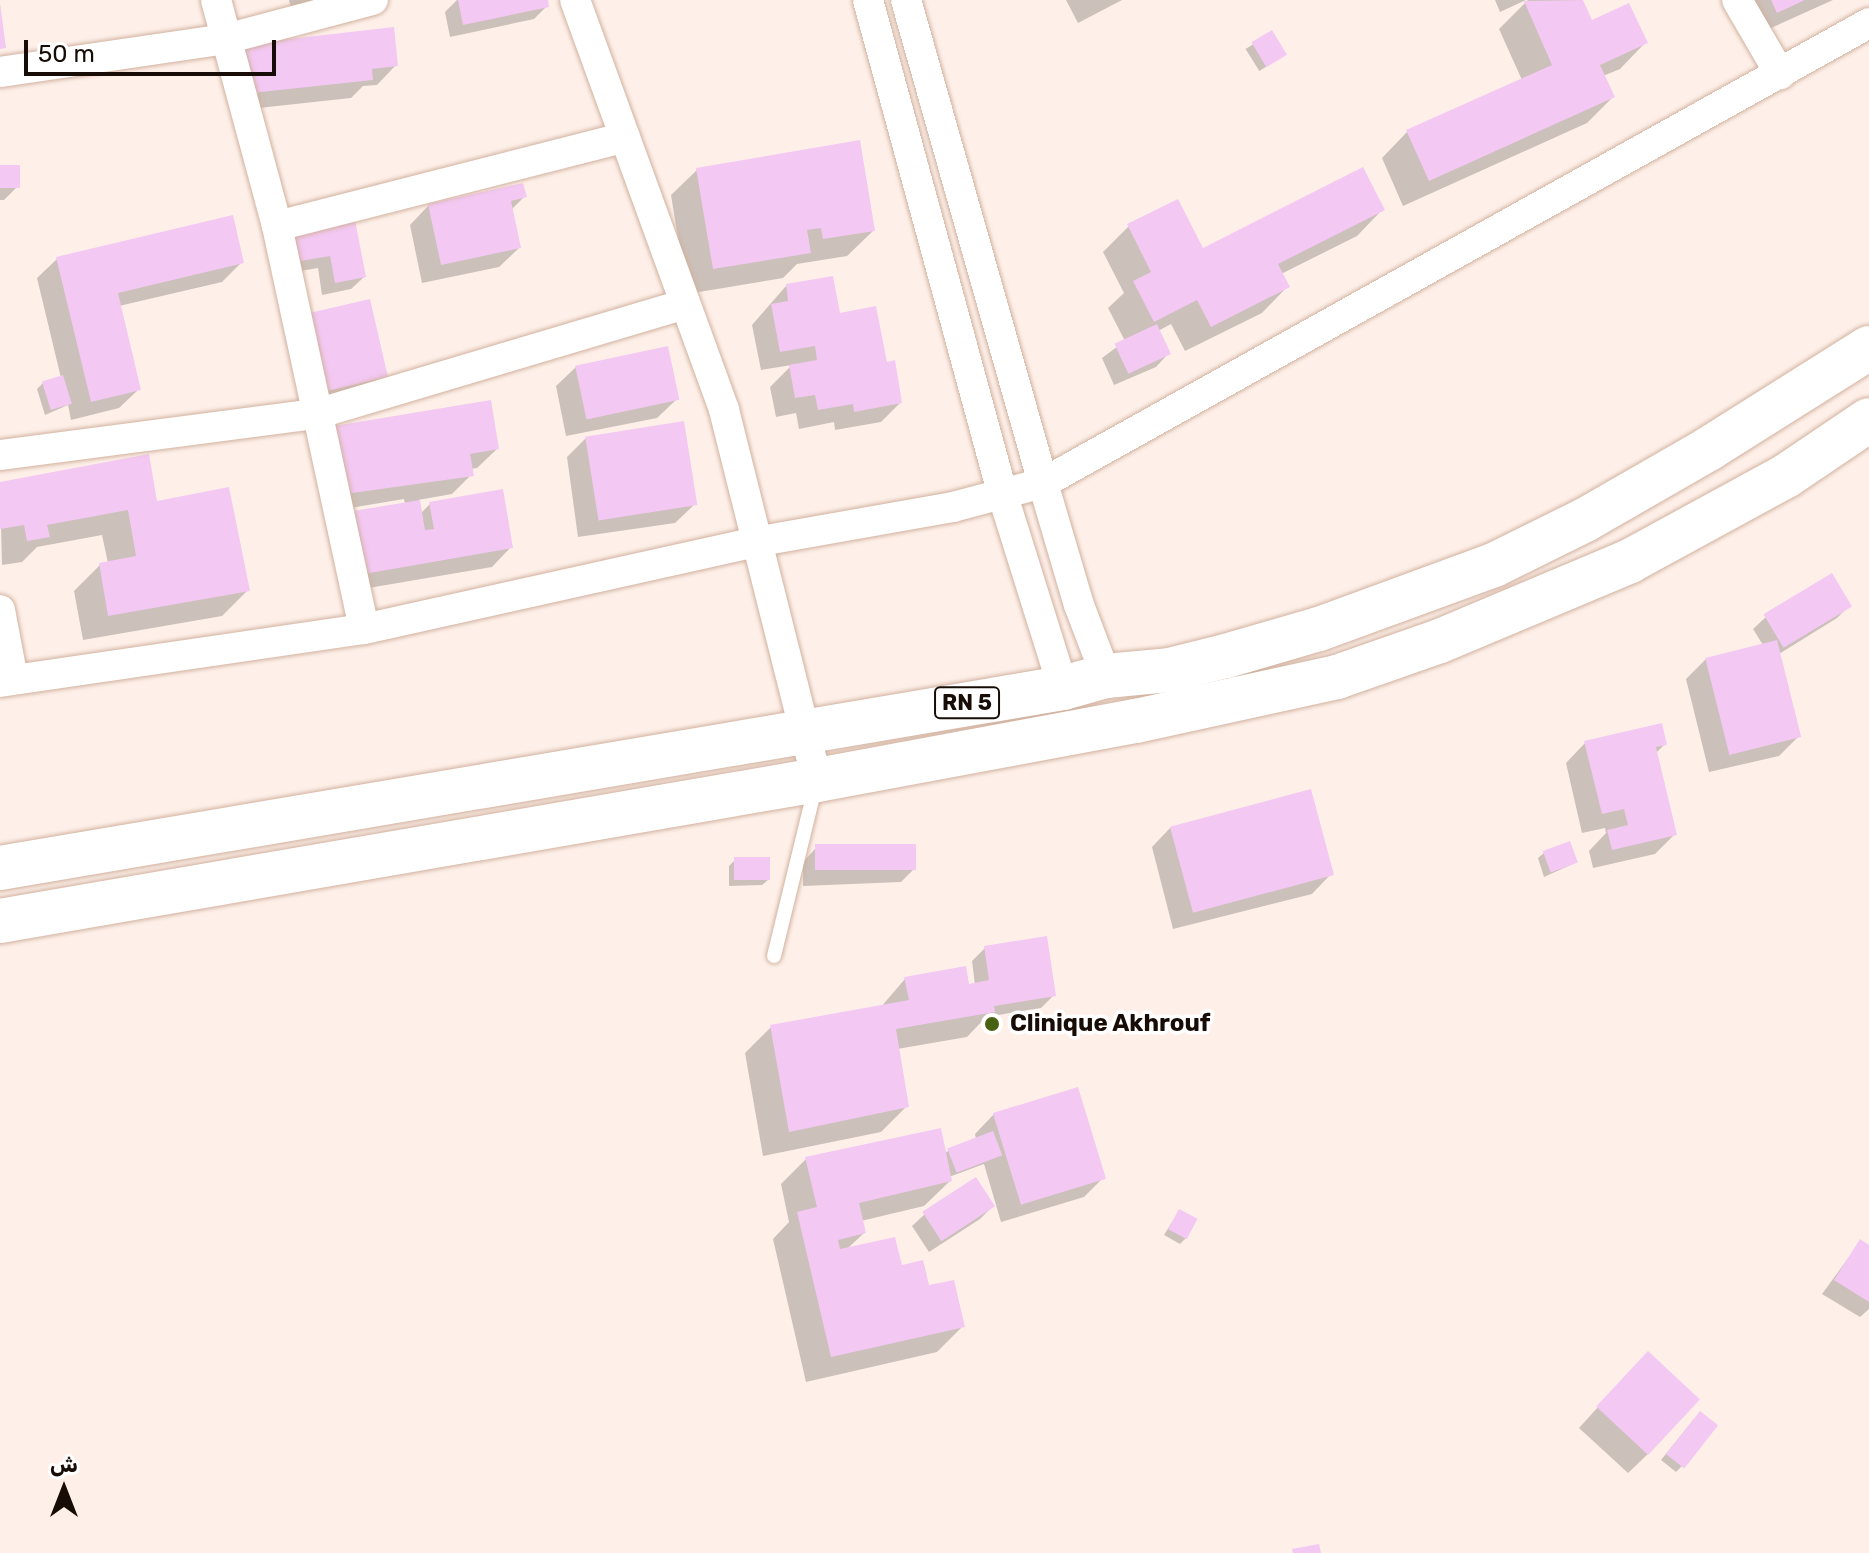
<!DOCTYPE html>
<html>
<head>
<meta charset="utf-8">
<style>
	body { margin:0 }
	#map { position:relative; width:1869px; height:1553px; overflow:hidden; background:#fef0e9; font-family:Rubik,Vazirmatn,sans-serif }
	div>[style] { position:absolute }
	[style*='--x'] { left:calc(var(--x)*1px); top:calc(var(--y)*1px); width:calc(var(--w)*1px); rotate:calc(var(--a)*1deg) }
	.shadow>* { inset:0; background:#0003; transform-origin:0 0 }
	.building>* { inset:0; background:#f3c8f3; transform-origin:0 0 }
	.roads { filter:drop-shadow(0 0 2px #d1b19f) drop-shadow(0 0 2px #d1b19f) }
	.service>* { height:14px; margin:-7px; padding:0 7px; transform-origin:7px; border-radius:7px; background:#fff }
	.minor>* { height:30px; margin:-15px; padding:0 15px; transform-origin:15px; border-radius:15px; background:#fff }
	.trunk>* { height:44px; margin:-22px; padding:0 22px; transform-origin:22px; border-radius:22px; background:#fff }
	.dots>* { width:22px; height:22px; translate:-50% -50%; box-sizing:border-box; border:4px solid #fff; border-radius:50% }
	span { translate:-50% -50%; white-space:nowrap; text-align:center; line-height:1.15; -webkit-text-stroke:7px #fff; paint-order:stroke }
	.shield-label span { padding:2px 6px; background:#fff; border:2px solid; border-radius:6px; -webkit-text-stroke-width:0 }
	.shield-label { font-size:22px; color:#170c06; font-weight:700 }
	.poi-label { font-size:24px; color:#170c06; font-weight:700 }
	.left { translate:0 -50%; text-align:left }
	.north { position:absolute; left:24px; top:1449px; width:80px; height:80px; -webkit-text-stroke:6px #fff; paint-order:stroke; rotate:0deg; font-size:22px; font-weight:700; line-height:32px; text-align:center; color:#170c06 }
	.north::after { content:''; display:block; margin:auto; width:28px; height:36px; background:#170c06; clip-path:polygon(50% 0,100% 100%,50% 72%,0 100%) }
	.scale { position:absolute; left:24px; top:40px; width:252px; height:36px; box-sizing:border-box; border:4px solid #170c06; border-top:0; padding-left:10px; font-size:24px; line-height:28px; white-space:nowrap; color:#170c06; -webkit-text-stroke:6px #fff; paint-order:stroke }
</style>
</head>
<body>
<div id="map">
	<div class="shadow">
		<i style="clip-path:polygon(289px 0,359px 0,293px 15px)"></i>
		<i style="clip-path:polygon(457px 0,546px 0,547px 6px,534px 19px,450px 37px,445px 12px)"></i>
		<i style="clip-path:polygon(1066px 0,1122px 0,1078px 23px)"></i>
		<i style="clip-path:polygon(1495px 0,1526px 0,1500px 12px)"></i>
		<i style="clip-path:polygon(1528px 0,1581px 0,1591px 22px,1645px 43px,1620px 69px,1603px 76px,1613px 97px,1587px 123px,1403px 206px,1382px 158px,1407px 132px,1522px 80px,1499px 29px)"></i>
		<i style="clip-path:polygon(1734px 0,1833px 0,1751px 37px)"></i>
		<i style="left:1271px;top:33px;width:26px;height:30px;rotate:58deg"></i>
		<i style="clip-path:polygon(246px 46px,396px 65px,377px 85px,363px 86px,351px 98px,232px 111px,227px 65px)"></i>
		<i style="clip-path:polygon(0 167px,17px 187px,4px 200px,0 200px)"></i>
		<i style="clip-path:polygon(697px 170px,873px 231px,847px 256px,797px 264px,783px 278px,687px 294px,671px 195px)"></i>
		<i style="clip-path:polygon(524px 197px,511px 210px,519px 248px,499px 267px,422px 283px,410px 225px,429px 205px)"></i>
		<i style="clip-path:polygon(1382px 210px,1357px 236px,1281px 274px,1287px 287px,1262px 313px,1185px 351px,1171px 324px,1158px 331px,1168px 354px,1156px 367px,1114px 385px,1102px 358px,1125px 341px,1108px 308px,1124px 293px,1103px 252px,1129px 226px,1202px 251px)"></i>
		<i style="clip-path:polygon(354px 222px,364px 277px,351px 289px,322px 295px,318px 268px,277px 275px)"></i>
		<i style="clip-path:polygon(57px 259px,242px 262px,222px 282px,119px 306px,139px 389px,119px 408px,71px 420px,68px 405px,45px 415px,37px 389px,43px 383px,61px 378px,37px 278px)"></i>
		<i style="clip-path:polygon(786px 286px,838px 315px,885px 364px,900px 403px,881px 422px,835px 430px,834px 422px,799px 429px,796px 413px,776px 417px,770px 387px,792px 365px,761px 370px,752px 325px)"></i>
		<i style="clip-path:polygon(304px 316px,386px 377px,367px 396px,302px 411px,285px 335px)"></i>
		<i style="clip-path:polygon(576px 367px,677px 399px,657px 418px,566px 436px,556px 386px)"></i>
		<i style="clip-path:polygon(586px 438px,695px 504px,675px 523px,578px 537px,567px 457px)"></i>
		<i style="clip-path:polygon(315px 447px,497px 449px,477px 468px,470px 469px,471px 475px,452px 494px,418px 500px,420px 514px,430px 504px,511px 547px,492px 567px,345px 592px,405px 504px,404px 499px,326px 512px)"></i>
		<i style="clip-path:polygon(0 484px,156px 503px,248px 590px,222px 616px,83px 640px,74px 591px,100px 565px,108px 563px,102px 535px,37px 547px,22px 562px,2px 565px)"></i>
		<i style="clip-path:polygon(1850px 605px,1837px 618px,1779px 654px,1799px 736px,1779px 756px,1709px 772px,1686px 679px,1706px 659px,1763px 645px,1753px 629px,1766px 617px)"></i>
		<i style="clip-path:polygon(1585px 743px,1665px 744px,1655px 754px,1675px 834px,1655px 854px,1593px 868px,1589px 851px,1606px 833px,1605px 828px,1582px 833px,1566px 763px)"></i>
		<i style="clip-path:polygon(1171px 827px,1331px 874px,1312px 894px,1173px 929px,1152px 847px)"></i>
		<i style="clip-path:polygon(815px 849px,914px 869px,901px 882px,803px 886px,803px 862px)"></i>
		<i style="clip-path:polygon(1544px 853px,1575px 863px,1544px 877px,1538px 858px)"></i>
		<i style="clip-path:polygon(735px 860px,768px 880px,762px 885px,729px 886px,729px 866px)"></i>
		<i style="clip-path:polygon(985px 948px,1054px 995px,1041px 1008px,986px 1017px,967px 1037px,897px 1049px,907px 1106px,881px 1132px,763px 1156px,745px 1053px,771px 1027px,880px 1008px,905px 979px,975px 985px,972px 961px)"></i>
		<i style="clip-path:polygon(994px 1114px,1103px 1178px,1084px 1197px,1001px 1222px,984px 1164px,949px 1177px,950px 1181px,924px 1206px,861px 1221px,864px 1233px,847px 1249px,900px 1268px,928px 1288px,963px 1326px,937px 1352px,806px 1382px,773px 1239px,789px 1222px,781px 1184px,806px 1159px,944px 1153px,976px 1139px,975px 1134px)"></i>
		<i style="clip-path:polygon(993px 1206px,980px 1219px,929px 1252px,912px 1226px,925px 1214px)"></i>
		<i style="clip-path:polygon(1179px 1211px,1186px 1238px,1180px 1244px,1164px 1235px)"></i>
		<i style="clip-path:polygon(1860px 1242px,1869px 1248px,1869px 1309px,1860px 1317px,1822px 1294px)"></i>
		<i style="clip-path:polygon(1629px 1373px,1648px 1454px,1628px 1473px,1579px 1428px)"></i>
		<i style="clip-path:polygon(1694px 1419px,1682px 1466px,1676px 1472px,1661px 1460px)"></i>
	</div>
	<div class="building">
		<i style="clip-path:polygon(458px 0,548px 0,549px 7px,463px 25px)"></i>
		<i style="clip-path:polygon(1583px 0,1592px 20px,1629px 3px,1648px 43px,1600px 65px,1615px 97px,1429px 181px,1406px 130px,1552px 65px,1524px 1px)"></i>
		<i style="clip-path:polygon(1771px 0,1805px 0,1777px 13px)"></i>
		<i style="clip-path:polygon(0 3px,6px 48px,0 49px)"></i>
		<i style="clip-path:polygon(394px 27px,398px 66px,372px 69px,373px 80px,251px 93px,245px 44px)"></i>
		<i style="left:1272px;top:30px;width:29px;height:24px;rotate:59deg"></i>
		<i style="clip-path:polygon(860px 140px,875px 231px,823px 239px,821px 228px,807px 230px,811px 253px,713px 269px,696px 168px)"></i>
		<i style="left:0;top:165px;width:20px;height:23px"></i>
		<i style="clip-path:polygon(1363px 167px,1385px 210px,1278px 264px,1290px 287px,1211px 327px,1197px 300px,1154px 322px,1133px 281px,1151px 272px,1127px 224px,1178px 199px,1203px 248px)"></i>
		<i style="clip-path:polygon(523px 183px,527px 197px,511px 201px,521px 248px,441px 265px,428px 204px)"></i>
		<i style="clip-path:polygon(233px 215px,244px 263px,118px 293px,141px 390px,91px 402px,56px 257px)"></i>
		<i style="clip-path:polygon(355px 220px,366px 277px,335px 283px,330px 256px,289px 263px,283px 233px)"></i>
		<i style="clip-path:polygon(833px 276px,840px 313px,876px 306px,887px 362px,895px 360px,902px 403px,854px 412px,853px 404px,818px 410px,815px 395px,795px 398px,789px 365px,817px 360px,815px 346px,780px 352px,771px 304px,788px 301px,786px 284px)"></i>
		<i style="left:370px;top:299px;width:80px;height:69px;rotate:77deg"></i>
		<i style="left:1157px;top:324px;width:33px;height:47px;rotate:65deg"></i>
		<i style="left:668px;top:346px;width:55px;height:95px;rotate:78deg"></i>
		<i style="left:63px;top:375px;width:30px;height:22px;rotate:73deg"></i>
		<i style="clip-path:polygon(491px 400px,499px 449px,470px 454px,474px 476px,345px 494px,334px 426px)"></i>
		<i style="left:684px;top:421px;width:85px;height:100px;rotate:81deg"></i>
		<i style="clip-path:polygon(149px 454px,157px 501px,229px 487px,250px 591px,108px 616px,99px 563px,136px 556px,128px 510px,47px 525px,50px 537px,27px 541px,24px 525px,0 529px,0 482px)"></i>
		<i style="clip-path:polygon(503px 489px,513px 548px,364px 574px,353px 511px,420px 500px,425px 530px,434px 529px,429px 502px)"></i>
		<i style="left:1832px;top:573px;width:39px;height:80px;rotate:59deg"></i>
		<i style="left:1777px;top:640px;width:100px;height:74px;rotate:76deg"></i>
		<i style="clip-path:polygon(1662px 723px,1667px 745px,1656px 747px,1677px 835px,1612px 850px,1607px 830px,1628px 825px,1624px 809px,1602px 814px,1584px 741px)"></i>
		<i style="left:1311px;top:789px;width:89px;height:146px;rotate:75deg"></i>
		<i style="left:1570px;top:841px;width:23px;height:29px;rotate:70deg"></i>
		<i style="left:916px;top:844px;width:26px;height:101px;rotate:90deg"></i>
		<i style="left:770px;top:857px;width:23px;height:36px;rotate:90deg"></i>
		<i style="clip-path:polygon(1047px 936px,1056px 996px,994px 1006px,995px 1012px,896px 1029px,909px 1107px,789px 1132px,770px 1025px,909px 1000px,904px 977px,966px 966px,969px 984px,989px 980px,984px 946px)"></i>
		<i style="left:1078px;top:1087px;width:96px;height:89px;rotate:73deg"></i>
		<i style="clip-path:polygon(941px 1128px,952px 1181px,859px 1203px,866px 1233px,838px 1240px,840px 1249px,895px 1237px,902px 1265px,923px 1260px,929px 1285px,954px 1280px,965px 1327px,831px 1357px,797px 1212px,817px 1207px,805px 1157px)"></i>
		<i style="left:993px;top:1131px;width:26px;height:49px;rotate:69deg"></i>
		<i style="left:976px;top:1177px;width:35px;height:64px;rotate:57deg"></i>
		<i style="left:1179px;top:1209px;width:21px;height:23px;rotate:28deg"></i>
		<i style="clip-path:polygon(1860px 1239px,1869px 1245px,1869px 1302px,1834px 1280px)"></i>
		<i style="left:1648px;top:1351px;width:71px;height:76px;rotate:43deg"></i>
		<i style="left:1700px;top:1411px;width:23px;height:55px;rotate:38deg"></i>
		<i style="clip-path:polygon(1319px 1544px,1321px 1553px,1293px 1553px,1292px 1549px)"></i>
	</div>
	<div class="roads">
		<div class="service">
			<i style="--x:774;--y:956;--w:173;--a:-76.3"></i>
		</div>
		<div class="minor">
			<i style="--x:216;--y:0;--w:234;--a:74.9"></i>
			<i style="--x:277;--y:226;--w:412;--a:77.8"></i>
			<i style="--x:575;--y:0;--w:436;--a:70"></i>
			<i style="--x:724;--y:410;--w:382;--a:75.9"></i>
			<i style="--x:868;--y:0;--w:514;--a:74.77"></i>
			<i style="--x:1003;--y:496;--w:201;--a:72.6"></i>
			<i style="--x:906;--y:0;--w:502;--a:74.16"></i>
			<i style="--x:1043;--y:483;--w:127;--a:73.6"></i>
			<i style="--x:1079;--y:605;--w:76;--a:69.2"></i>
			<i style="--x:1737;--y:0;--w:86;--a:59.8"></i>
			<i style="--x:0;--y:72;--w:228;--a:-8.3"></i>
			<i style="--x:226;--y:39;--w:152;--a:-14.9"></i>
			<i style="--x:277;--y:226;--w:359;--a:-14.3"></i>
			<i style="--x:0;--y:455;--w:319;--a:-7.4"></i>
			<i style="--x:316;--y:414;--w:384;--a:-16.6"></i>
			<i style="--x:0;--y:610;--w:70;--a:79.3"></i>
			<i style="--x:0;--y:682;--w:368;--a:-8.3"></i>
			<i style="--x:364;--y:629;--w:401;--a:-12.5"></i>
			<i style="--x:755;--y:542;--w:201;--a:-10"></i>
			<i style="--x:953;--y:507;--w:93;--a:-14.9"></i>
			<i style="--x:1043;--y:483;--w:945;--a:-29.11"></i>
		</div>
		<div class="trunk">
			<i style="--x:0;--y:868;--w:1078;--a:-9.61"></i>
			<i style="--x:1063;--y:688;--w:45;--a:-15.6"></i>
			<i style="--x:1106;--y:676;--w:63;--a:-5.4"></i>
			<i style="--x:1169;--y:670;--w:59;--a:-13.8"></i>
			<i style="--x:1226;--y:656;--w:97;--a:-16.2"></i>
			<i style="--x:1319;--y:629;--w:186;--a:-20.1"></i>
			<i style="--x:1494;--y:565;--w:102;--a:-26.3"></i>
			<i style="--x:1585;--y:520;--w:144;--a:-29.9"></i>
			<i style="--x:1710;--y:448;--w:188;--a:-32.2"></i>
			<i style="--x:0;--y:921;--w:829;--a:-9.79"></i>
			<i style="--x:817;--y:780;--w:324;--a:-10.5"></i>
			<i style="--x:1136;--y:721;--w:206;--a:-12.3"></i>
			<i style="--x:1337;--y:677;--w:109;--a:-19.3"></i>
			<i style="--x:1440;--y:641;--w:206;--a:-22.8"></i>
			<i style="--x:1630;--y:561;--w:178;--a:-28.6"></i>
			<i style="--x:1786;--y:476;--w:100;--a:-34"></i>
		</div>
	</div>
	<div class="dots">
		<i style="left:992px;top:1024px;background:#496211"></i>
	</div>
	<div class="shield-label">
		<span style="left:967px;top:703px">RN 5</span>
	</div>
	<div class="poi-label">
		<span class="left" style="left:1010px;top:1024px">Clinique Akhrouf</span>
	</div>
	<div class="north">ش</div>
	<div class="scale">50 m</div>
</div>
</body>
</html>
